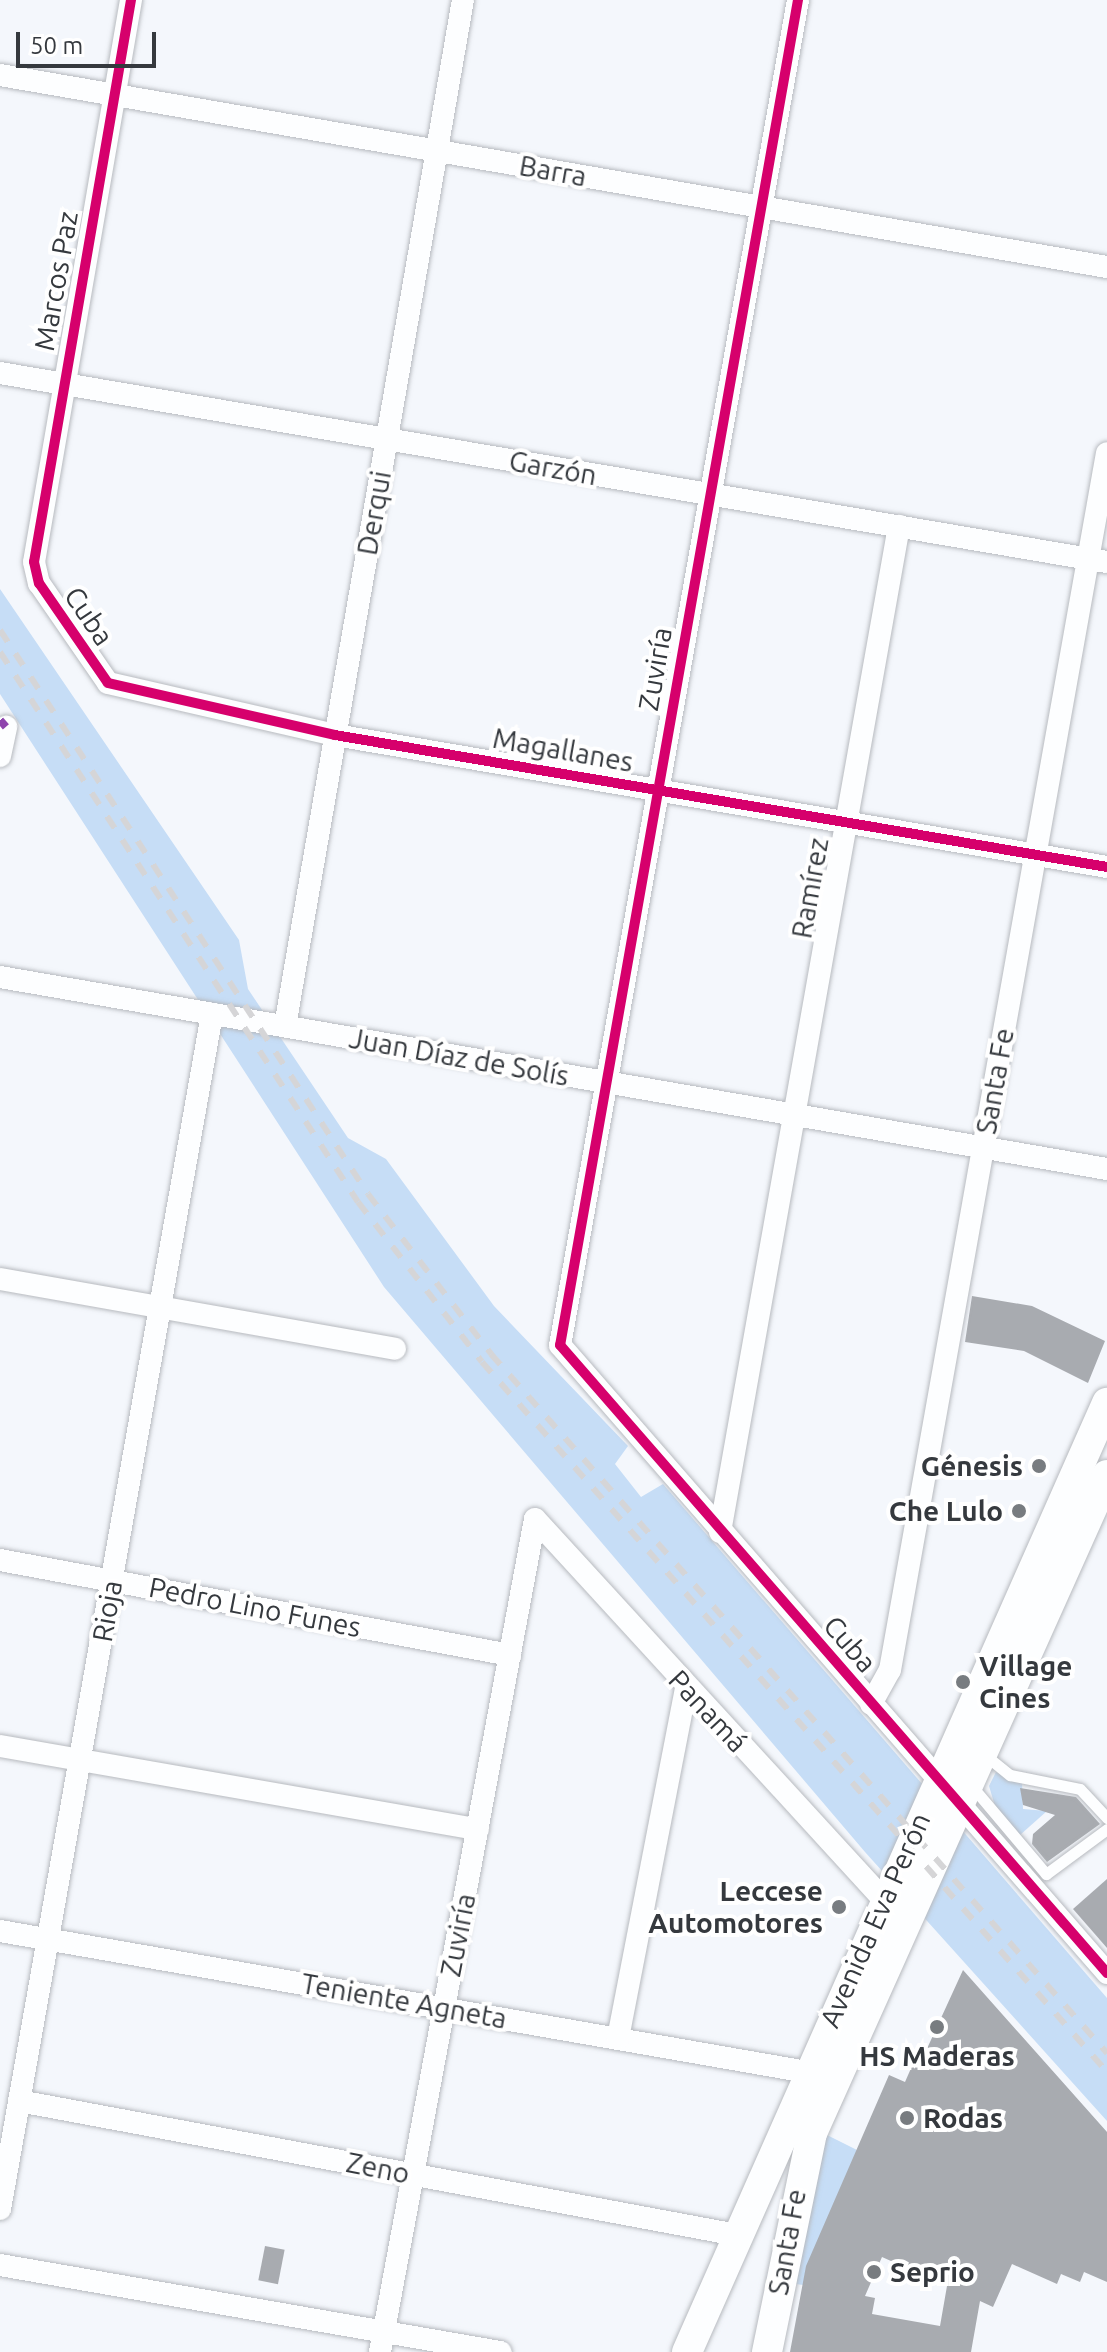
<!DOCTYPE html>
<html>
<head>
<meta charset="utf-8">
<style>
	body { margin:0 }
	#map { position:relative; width:1107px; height:2352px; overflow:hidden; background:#f4f7fc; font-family:Ubuntu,sans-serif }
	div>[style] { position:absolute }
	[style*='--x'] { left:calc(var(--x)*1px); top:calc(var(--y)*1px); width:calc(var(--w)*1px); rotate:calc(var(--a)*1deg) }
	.green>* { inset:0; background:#c6ddf6 }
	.building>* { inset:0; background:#a8abb0; transform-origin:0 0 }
	.roads { filter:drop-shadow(0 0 2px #b7babf) drop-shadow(0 0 2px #b7babf) }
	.lane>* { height:11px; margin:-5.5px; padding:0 5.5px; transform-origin:5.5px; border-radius:5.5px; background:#fdfeff }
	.street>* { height:22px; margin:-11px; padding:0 11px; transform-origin:11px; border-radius:11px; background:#fdfeff }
	.secondary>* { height:30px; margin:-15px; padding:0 15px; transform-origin:15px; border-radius:15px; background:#fdfeff }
	.rail>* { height:6px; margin-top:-3px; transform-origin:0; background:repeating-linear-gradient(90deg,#d5d5d7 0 14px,transparent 0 28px) }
	.quiet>* { height:8px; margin-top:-4px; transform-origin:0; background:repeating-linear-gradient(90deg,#8e44ad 0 16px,transparent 0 24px) }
	.cycleway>* { height:10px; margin:-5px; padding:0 5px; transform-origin:5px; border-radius:5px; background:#d6006c }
	.dots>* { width:22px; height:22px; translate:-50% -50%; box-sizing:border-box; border:4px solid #fff; border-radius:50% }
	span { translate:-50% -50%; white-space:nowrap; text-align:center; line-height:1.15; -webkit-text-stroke:8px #fff; paint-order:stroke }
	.street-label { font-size:28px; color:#35393e }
	.poi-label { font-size:28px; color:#35393e; font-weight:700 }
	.right { translate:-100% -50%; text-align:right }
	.left { translate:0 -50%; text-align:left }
	.scale { position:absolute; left:16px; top:32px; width:140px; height:36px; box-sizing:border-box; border:4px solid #35393e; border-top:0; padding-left:10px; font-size:24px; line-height:28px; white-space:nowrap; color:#35393e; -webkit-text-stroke:6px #fff; paint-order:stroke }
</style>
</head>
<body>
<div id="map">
	<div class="green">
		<i style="clip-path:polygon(0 589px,239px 940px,248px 989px,348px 1138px,386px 1159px,494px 1306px,628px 1446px,615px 1464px,641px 1497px,663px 1484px,1107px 1998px,1107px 2121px,865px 1852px,384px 1287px,0 694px)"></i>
		<i style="clip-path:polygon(996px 1772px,1022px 1781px,1023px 1809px,1047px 1811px,1020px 1835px,995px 1806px,989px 1786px)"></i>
		<i style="clip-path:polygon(823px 2133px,857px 2150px,803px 2285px,789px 2283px)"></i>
	</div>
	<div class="building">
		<i style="clip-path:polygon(972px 1296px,1032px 1306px,1105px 1341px,1088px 1383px,1024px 1351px,965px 1342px)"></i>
		<i style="clip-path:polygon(1020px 1788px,1076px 1797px,1100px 1824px,1047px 1862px,1032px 1844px,1033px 1834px,1055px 1815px,1023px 1805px)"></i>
		<i style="clip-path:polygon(1107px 1879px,1107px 1948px,1073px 1909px)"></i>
		<i style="clip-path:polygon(evenodd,963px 1970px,1107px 2132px,1107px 2282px,1084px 2272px,1080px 2282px,1061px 2274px,1057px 2284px,1012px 2264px,993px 2307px,980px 2301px,971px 2352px,790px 2352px,806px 2266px,889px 2075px,905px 2082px,919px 2050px,925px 2053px,963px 1970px,882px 2257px,947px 2286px,940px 2326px,872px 2314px,875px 2298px,865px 2296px,882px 2257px)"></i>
		<i style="left:265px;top:2246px;width:20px;height:35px;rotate:11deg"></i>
	</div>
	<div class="roads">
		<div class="lane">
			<i style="--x:985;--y:1755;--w:32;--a:39"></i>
			<i style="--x:1010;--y:1775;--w:71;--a:11.3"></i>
			<i style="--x:1080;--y:1789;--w:40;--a:47"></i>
			<i style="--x:970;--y:1784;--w:118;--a:49.8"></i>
			<i style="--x:1046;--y:1874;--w:76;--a:-36.4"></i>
		</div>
		<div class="street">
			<i style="--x:131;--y:0;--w:570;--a:99.79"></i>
			<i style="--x:34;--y:562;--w:22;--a:77"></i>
			<i style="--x:39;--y:583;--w:121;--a:55.4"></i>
			<i style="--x:108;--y:683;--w:233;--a:12.9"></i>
			<i style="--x:335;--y:735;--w:783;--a:9.7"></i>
			<i style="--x:798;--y:0;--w:1366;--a:100.03"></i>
			<i style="--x:560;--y:1345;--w:833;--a:48.94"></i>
			<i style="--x:0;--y:75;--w:1124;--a:9.84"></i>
			<i style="--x:0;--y:373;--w:1123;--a:9.69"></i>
			<i style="--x:0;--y:756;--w:30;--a:-78"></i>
			<i style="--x:0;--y:977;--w:1124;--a:9.84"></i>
			<i style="--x:285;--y:1026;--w:1041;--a:-80.16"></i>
			<i style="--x:0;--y:1279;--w:401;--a:10"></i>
			<i style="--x:535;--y:1519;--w:517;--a:47.51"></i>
			<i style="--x:720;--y:1532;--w:1022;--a:-79.91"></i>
			<i style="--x:0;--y:1560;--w:519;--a:10.55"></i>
			<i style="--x:871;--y:1704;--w:39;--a:-61"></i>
			<i style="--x:890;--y:1670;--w:1236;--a:-79.89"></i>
			<i style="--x:0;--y:1746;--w:485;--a:9.9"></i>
			<i style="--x:0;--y:1931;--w:819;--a:9.91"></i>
			<i style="--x:618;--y:2038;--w:356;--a:-79"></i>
			<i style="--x:19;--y:2101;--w:730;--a:10.57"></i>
			<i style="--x:0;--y:2209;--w:1214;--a:-79.94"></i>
			<i style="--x:0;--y:2265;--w:508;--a:9.87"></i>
			<i style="--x:380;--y:2352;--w:847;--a:-79.46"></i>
		</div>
		<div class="secondary">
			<i style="--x:687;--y:2352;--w:1038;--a:-66.13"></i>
			<i style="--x:767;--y:2352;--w:224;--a:-78.4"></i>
			<i style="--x:812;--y:2133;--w:721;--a:-65.85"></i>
		</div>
	</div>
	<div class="rail">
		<i style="--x:0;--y:630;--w:673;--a:56.88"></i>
		<i style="--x:368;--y:1194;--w:202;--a:52.4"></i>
		<i style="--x:491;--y:1354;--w:932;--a:48.61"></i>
		<i style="--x:0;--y:652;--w:656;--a:56.94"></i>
		<i style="--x:358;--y:1202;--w:202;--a:52.2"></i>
		<i style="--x:482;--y:1362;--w:946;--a:48.64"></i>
	</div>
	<div class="quiet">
		<i style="--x:0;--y:720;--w:9;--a:49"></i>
	</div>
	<div class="cycleway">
		<i style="--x:131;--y:0;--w:570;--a:99.79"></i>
		<i style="--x:34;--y:562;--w:22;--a:77"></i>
		<i style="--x:39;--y:583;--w:121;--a:55.4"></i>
		<i style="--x:108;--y:683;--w:233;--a:12.9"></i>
		<i style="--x:335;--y:735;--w:783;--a:9.7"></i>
		<i style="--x:798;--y:0;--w:1366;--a:100.03"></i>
		<i style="--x:560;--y:1345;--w:833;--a:48.94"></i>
	</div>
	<div class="dots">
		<i style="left:1039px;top:1466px;background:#787c80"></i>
		<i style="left:1019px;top:1511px;background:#787c80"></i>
		<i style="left:963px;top:1682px;background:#787c80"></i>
		<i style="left:839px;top:1907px;background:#787c80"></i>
		<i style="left:937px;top:2027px;background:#787c80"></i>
		<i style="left:907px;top:2118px;background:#787c80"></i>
		<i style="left:874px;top:2272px;background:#787c80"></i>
	</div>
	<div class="street-label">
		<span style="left:553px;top:171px;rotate:10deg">Barra</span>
		<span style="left:56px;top:281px;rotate:-80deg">Marcos Paz</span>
		<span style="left:553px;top:468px;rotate:10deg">Garzón</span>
		<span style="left:374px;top:513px;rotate:-80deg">Derqui</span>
		<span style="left:89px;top:616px;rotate:56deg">Cuba</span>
		<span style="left:655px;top:669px;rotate:-80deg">Zuviría</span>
		<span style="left:563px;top:750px;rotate:10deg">Magallanes</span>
		<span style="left:810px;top:888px;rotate:-80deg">Ramírez</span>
		<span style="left:459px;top:1057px;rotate:10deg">Juan Díaz de Solís</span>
		<span style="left:995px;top:1081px;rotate:-80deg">Santa Fe</span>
		<span style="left:255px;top:1607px;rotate:11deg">Pedro Lino Funes</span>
		<span style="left:107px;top:1611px;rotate:-80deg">Rioja</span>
		<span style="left:850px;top:1644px;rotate:49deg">Cuba</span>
		<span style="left:708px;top:1711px;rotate:47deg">Panamá</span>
		<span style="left:875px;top:1920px;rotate:-66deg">Avenida Eva Perón</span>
		<span style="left:458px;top:1935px;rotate:-79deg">Zuviría</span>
		<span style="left:404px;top:2001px;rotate:10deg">Teniente Agneta</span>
		<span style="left:378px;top:2168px;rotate:11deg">Zeno</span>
		<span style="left:787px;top:2242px;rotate:-80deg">Santa Fe</span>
	</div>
	<div class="poi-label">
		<span class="right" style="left:1023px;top:1466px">Génesis</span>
		<span class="right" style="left:1003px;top:1511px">Che Lulo</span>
		<span class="left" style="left:979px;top:1682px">Village<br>Cines</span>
		<span class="right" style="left:823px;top:1907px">Leccese<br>Automotores</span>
		<span style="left:937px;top:2056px">HS Maderas</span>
		<span class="left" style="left:923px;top:2118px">Rodas</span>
		<span class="left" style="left:890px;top:2272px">Seprio</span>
	</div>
	<div class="scale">50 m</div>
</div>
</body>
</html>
